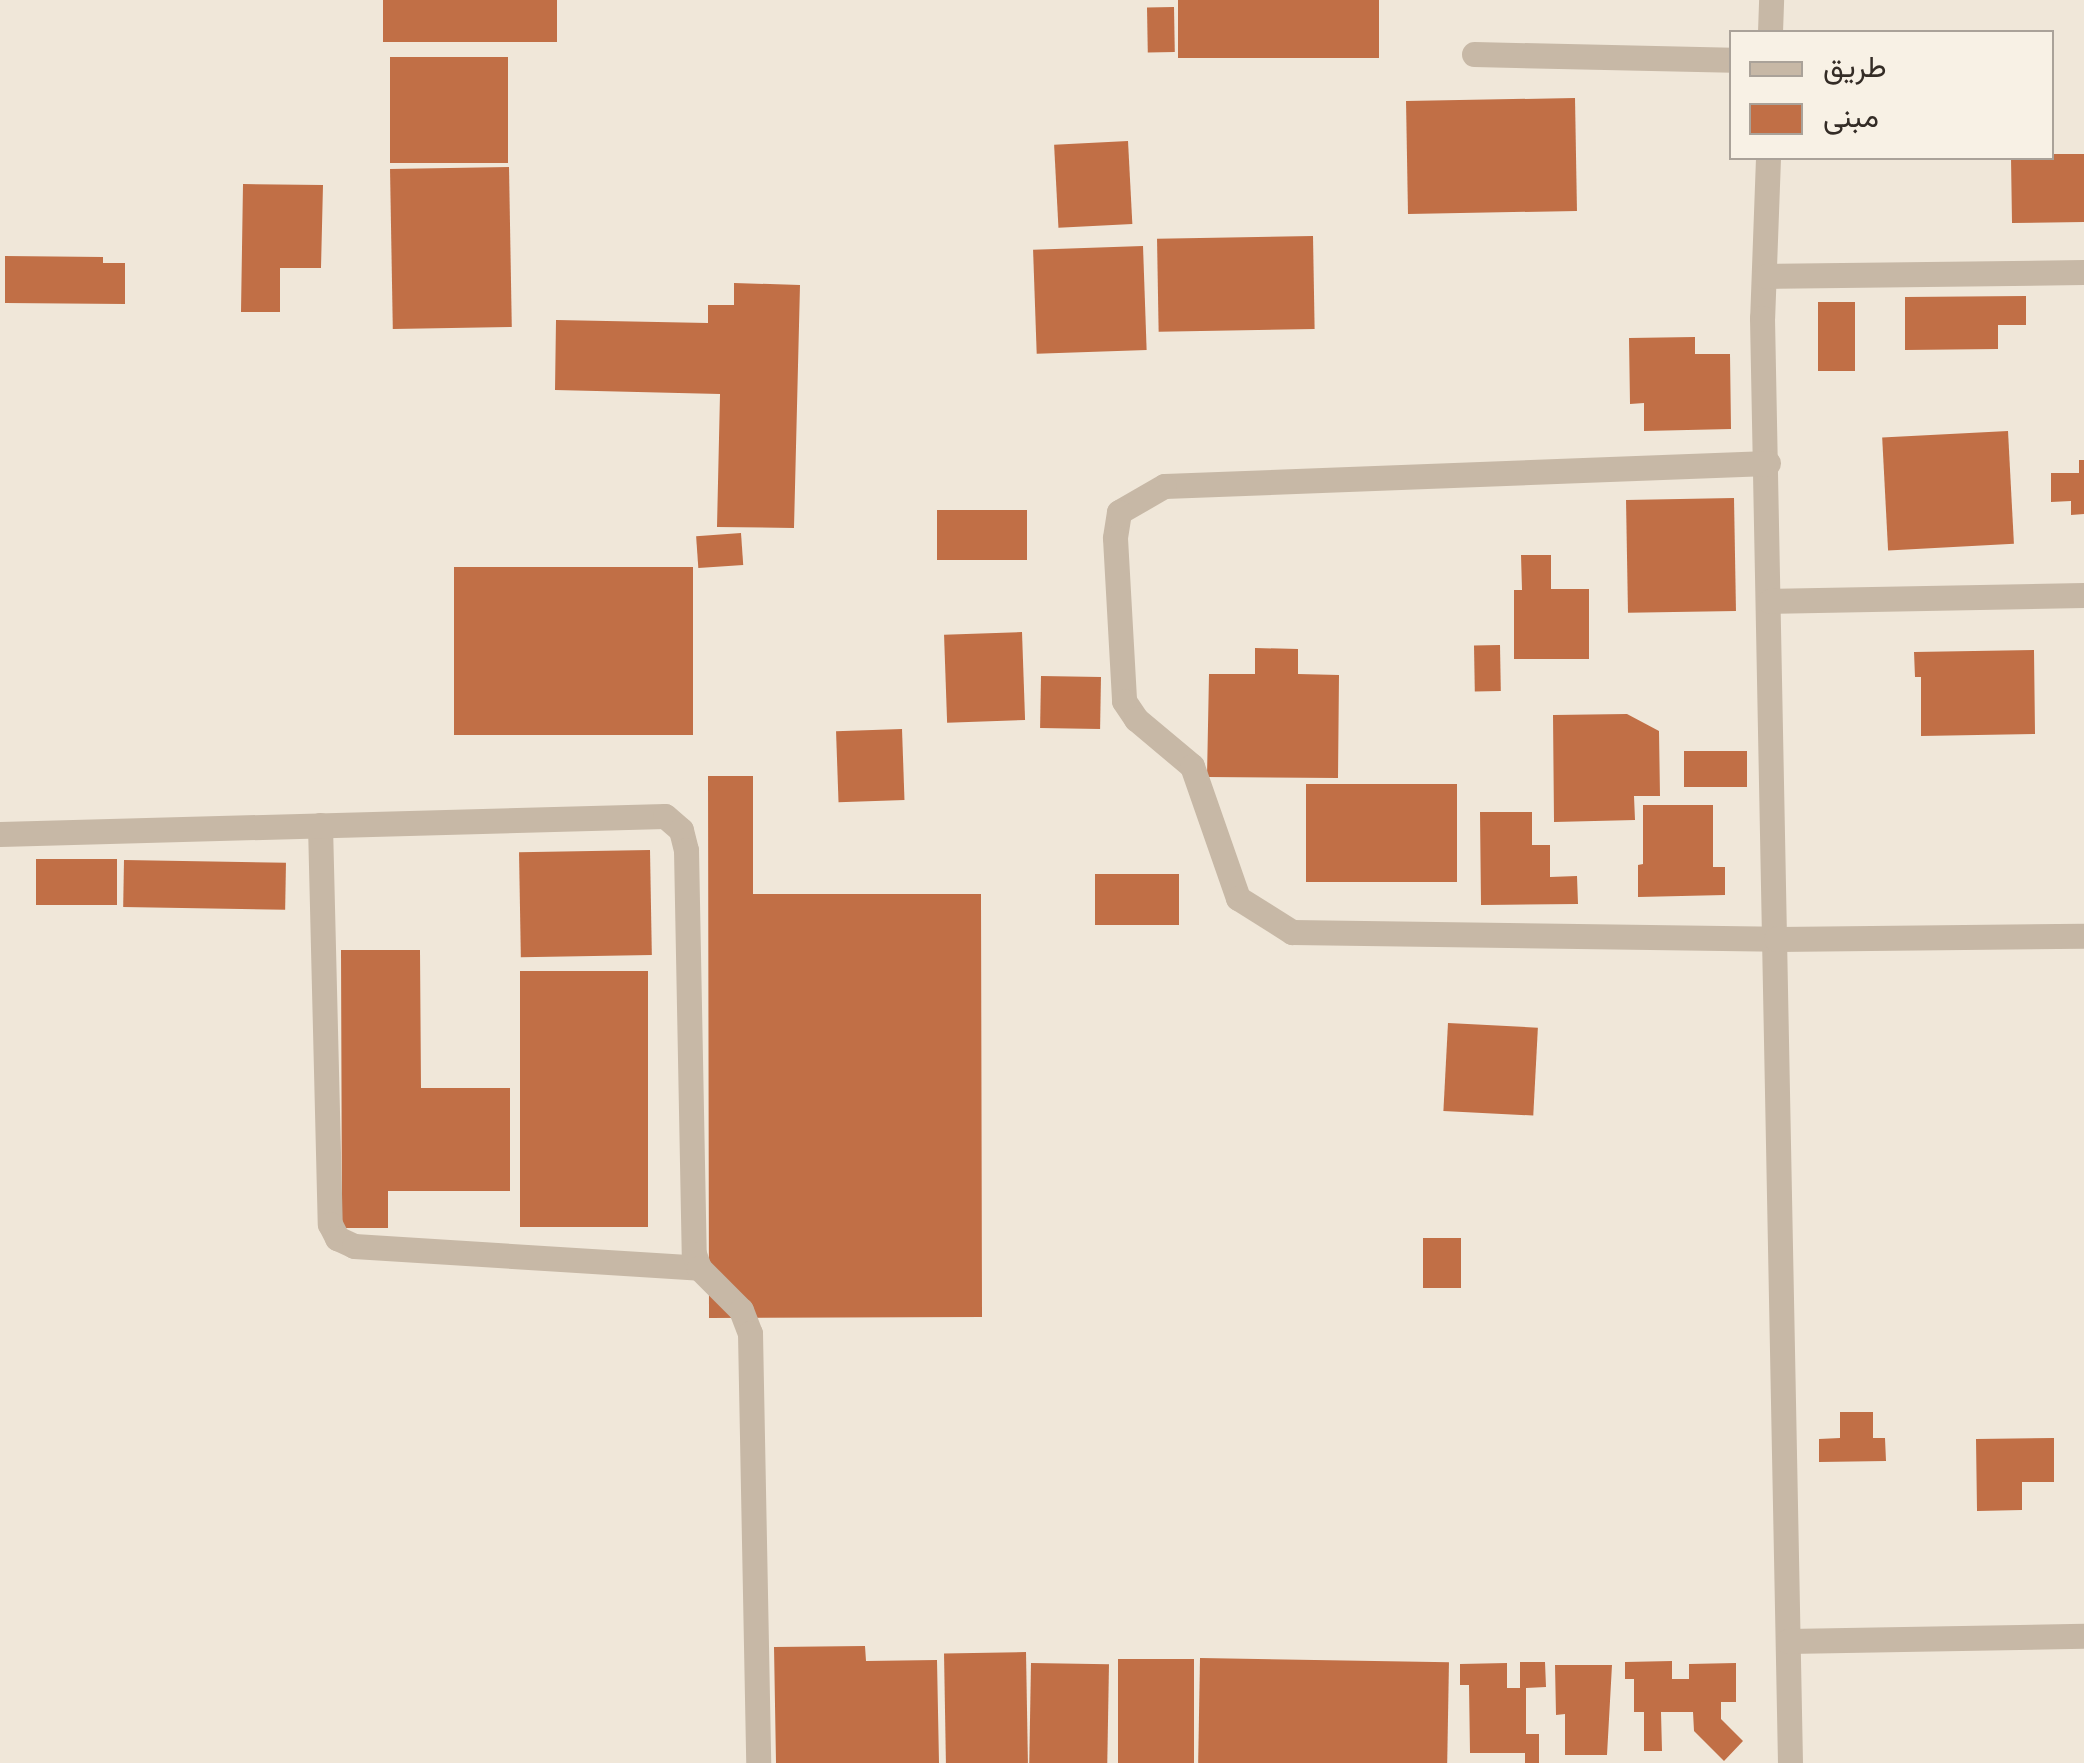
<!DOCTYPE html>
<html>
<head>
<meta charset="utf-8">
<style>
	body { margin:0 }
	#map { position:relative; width:2084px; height:1763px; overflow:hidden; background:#f0e7d9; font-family:"Nunito Sans",Vazirmatn,sans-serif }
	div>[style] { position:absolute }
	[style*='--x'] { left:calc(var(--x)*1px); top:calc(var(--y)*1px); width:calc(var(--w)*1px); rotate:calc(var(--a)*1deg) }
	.building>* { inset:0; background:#c16f46; transform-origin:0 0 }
	.minor>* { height:25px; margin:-12.5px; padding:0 12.5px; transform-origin:12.5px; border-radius:12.5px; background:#c7b8a6 }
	span { translate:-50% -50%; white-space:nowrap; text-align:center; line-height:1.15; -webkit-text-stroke:8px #f8f1e5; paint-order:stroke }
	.legend { position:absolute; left:1729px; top:30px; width:325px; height:130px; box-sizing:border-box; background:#f8f1e5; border:2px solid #aaa299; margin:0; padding:12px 18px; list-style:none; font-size:30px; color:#342c26 }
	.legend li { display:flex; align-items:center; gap:20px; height:50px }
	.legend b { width:50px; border:2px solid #aaa299 }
</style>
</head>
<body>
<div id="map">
	<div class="building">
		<i style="left:383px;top:0;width:174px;height:42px"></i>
		<i style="left:1178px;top:0;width:201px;height:58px"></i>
		<i style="left:1174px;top:7px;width:45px;height:27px;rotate:89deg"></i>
		<i style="left:390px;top:57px;width:118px;height:106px"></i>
		<i style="left:1575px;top:98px;width:113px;height:169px;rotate:89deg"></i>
		<i style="left:1128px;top:141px;width:83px;height:74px;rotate:87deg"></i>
		<i style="clip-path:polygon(2052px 154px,2084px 154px,2084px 222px,2012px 223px,2011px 158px,2052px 158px)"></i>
		<i style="left:509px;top:167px;width:160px;height:119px;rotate:89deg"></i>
		<i style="clip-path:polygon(243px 184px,323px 185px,321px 268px,280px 268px,280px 312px,241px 312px)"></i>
		<i style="left:1313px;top:236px;width:93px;height:156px;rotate:89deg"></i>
		<i style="left:1143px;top:246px;width:104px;height:110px;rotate:88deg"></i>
		<i style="clip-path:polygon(5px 256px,103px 257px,103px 263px,125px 263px,125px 304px,5px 303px)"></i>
		<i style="clip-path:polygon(734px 283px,800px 285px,794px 528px,717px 527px,720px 394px,555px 390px,556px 320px,708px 323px,708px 305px,734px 305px)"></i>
		<i style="clip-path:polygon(2026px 296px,2026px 325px,1998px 325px,1998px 349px,1905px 350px,1905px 297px)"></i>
		<i style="left:1855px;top:302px;width:69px;height:37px;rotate:90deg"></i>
		<i style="clip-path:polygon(1695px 337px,1695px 354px,1730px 354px,1731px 429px,1644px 431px,1644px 403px,1630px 404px,1629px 338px)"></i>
		<i style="left:2008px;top:431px;width:113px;height:126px;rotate:87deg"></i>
		<i style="clip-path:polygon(2079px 460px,2084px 460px,2084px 514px,2071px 515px,2071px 501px,2051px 502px,2051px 473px,2079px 473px)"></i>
		<i style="left:1734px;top:498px;width:113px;height:108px;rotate:89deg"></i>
		<i style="left:1027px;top:510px;width:50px;height:90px;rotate:90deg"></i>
		<i style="left:741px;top:533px;width:32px;height:45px;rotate:86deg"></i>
		<i style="clip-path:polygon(1521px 555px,1551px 555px,1551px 589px,1589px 589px,1589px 659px,1514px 659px,1514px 590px,1522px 590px)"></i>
		<i style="left:454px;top:567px;width:239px;height:168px"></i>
		<i style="left:1022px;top:632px;width:88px;height:78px;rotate:88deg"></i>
		<i style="left:1500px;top:645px;width:46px;height:26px;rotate:89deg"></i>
		<i style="clip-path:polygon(1255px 648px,1298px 649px,1298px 674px,1339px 675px,1338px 778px,1207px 777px,1209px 674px,1255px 674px)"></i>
		<i style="clip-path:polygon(2034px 650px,2035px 734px,1921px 736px,1921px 677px,1915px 677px,1914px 652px)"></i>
		<i style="left:1041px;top:676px;width:60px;height:52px;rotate:1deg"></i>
		<i style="clip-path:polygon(1627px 714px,1659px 731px,1660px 796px,1634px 796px,1635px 820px,1554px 822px,1553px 715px)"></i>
		<i style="left:902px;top:729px;width:71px;height:66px;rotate:88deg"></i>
		<i style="left:1747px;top:751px;width:36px;height:63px;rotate:90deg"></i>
		<i style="clip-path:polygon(708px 776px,753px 776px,753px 894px,981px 894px,982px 1317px,709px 1318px)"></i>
		<i style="left:1457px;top:784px;width:98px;height:151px;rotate:90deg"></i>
		<i style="clip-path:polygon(1643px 805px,1713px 805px,1713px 867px,1725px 867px,1725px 895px,1638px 897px,1638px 865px,1643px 864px)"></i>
		<i style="clip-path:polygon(1480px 812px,1532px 812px,1532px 845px,1550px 845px,1550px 877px,1577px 876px,1578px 904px,1481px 905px)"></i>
		<i style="left:650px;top:850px;width:105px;height:131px;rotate:89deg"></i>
		<i style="left:36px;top:859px;width:81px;height:46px"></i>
		<i style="left:124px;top:860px;width:162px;height:47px;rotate:1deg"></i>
		<i style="left:1095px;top:874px;width:84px;height:51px"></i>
		<i style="clip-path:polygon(341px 950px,420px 950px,421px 1088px,510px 1088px,510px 1191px,388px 1191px,388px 1228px,342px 1228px)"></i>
		<i style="left:520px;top:971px;width:128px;height:256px"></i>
		<i style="left:1448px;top:1023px;width:90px;height:88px;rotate:3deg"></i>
		<i style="left:1423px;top:1238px;width:38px;height:50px"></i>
		<i style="clip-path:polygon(1840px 1412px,1873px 1412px,1873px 1438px,1885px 1438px,1886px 1461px,1819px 1462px,1819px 1439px,1840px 1438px)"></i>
		<i style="clip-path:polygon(2054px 1438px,2054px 1482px,2022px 1482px,2022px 1510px,1977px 1511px,1976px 1439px)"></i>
		<i style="clip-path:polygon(865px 1646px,866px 1661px,937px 1660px,939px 1763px,776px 1763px,774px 1647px)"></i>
		<i style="left:1026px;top:1652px;width:111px;height:82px;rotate:89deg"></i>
		<i style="left:1200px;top:1658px;width:249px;height:105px;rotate:1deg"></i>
		<i style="left:1118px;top:1659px;width:76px;height:104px"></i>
		<i style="clip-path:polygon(1672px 1661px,1672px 1679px,1689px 1679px,1689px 1664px,1736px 1663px,1736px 1702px,1721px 1702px,1721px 1719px,1743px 1741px,1724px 1761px,1694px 1731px,1693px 1712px,1661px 1712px,1662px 1751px,1644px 1751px,1644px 1712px,1634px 1712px,1634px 1679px,1625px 1679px,1625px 1662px)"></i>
		<i style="clip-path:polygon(1520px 1662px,1545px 1662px,1546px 1687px,1526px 1688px,1526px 1734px,1539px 1734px,1539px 1763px,1525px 1763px,1525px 1753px,1470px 1753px,1469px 1685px,1460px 1685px,1460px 1664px,1507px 1663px,1507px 1688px,1520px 1688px)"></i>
		<i style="left:1031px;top:1663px;width:78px;height:100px;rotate:1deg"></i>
		<i style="clip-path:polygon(1555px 1665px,1612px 1665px,1607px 1755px,1565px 1755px,1565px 1714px,1556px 1715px)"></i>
	</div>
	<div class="minor">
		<i style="--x:1770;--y:32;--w:32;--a:-88"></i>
		<i style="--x:1474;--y:54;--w:258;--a:1.3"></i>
		<i style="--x:1768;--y:158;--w:160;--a:92.1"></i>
		<i style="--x:1762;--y:318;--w:1445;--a:88.89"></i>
		<i style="--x:1766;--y:276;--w:318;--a:-0.7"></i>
		<i style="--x:1768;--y:463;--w:604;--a:177.82"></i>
		<i style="--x:1164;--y:486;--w:52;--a:150"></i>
		<i style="--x:1119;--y:512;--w:26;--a:99"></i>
		<i style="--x:1115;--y:538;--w:163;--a:86.8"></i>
		<i style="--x:1124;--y:701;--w:22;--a:56"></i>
		<i style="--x:1136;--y:719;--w:73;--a:40"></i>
		<i style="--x:1192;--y:766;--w:140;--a:70.8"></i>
		<i style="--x:1238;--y:898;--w:64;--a:32.2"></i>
		<i style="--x:1292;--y:932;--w:484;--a:0.8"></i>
		<i style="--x:1776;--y:939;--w:308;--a:-0.6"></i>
		<i style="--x:1770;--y:601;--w:314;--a:-1.1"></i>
		<i style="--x:320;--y:825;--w:399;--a:88.6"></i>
		<i style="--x:330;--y:1224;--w:16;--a:63"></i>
		<i style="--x:337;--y:1238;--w:19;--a:25"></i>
		<i style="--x:354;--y:1246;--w:346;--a:3.6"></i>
		<i style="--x:0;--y:834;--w:665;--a:-1.55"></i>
		<i style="--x:665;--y:816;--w:21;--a:41"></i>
		<i style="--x:681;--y:830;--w:21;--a:76"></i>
		<i style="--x:686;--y:850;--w:404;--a:88.9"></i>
		<i style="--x:694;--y:1254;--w:15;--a:70"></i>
		<i style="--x:699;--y:1268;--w:59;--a:45"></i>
		<i style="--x:741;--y:1310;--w:25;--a:69"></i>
		<i style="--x:750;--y:1333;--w:430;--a:88.9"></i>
		<i style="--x:1788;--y:1641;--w:296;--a:-1"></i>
	</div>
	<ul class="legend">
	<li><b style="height:12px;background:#c7b8a6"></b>طريق</li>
	<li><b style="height:28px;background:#c16f46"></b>مبنى</li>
	</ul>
</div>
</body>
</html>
